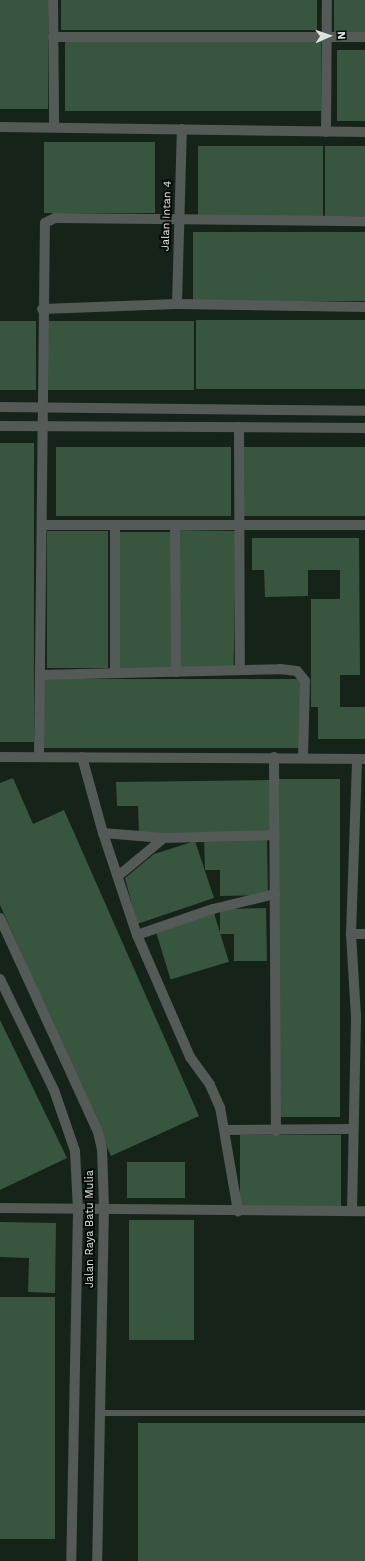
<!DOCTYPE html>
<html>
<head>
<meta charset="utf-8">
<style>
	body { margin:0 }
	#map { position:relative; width:365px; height:1561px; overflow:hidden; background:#162319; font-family:"Work Sans",sans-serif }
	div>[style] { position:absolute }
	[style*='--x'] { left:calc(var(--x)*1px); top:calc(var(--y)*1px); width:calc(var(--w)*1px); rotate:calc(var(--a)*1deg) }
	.building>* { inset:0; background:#37553f; transform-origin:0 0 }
	.lane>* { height:6px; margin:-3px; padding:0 3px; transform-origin:3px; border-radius:3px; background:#545a55 }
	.street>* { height:10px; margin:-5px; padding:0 5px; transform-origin:5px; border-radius:5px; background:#545a55 }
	span { translate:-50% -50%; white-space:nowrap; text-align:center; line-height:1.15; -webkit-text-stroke:4px #060b07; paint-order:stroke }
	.street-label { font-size:11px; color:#dbe4dd }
	.north { position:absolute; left:309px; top:16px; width:40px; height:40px; -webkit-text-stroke:3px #060b07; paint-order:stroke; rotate:88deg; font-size:11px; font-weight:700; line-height:16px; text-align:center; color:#dbe4dd }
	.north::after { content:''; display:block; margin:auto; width:14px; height:18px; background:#dbe4dd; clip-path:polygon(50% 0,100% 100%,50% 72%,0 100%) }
</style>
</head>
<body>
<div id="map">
	<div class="building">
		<i style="left:0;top:0;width:48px;height:109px"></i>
		<i style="left:61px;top:0;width:256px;height:30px"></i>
		<i style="left:334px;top:0;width:31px;height:34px"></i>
		<i style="left:321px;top:41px;width:70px;height:256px;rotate:90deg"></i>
		<i style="left:337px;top:50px;width:28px;height:71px"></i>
		<i style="left:44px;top:142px;width:111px;height:71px"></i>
		<i style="left:198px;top:146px;width:125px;height:71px"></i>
		<i style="left:325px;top:146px;width:40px;height:70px"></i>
		<i style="left:193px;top:232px;width:172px;height:69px"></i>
		<i style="left:196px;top:320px;width:169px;height:69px"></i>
		<i style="left:0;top:321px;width:36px;height:69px"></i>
		<i style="left:43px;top:321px;width:151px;height:69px"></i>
		<i style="left:0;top:443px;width:34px;height:299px"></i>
		<i style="left:56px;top:447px;width:175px;height:69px"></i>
		<i style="left:241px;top:447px;width:124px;height:69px"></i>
		<i style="left:176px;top:530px;width:60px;height:137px;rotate:1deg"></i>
		<i style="left:47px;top:531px;width:61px;height:137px"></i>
		<i style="left:173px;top:532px;width:138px;height:56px;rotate:90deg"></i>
		<i style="clip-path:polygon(252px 538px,359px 538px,360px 675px,340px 675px,340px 707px,365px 707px,365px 739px,318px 739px,318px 707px,311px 707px,311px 599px,340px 599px,340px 570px,308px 570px,308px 596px,265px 597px,264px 570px,252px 570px)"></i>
		<i style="left:301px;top:679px;width:69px;height:259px;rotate:90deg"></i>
		<i style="clip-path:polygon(13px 778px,33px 824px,64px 810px,199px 1116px,111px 1156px,0 905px,0 783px)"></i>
		<i style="left:279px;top:779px;width:61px;height:338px"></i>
		<i style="clip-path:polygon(271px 780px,271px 832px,139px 834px,138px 806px,117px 806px,116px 782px)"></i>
		<i style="clip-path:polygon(267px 837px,268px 895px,220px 896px,220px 870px,205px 870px,204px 838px)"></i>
		<i style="clip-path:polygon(195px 841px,214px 898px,137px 924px,125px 878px,154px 854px)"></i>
		<i style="clip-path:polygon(266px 908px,267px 961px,234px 961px,234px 934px,220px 934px,220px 909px)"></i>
		<i style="left:214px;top:913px;width:51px;height:61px;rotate:73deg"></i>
		<i style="clip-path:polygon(0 1020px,67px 1158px,0 1190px)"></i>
		<i style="left:341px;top:1135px;width:71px;height:101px;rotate:90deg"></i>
		<i style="left:127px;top:1162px;width:58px;height:36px"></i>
		<i style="left:129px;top:1220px;width:65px;height:120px"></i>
		<i style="clip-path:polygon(0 1222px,56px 1223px,55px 1293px,28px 1292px,29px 1258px,0 1257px)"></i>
		<i style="left:0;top:1297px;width:55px;height:242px"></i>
		<i style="left:365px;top:1423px;width:138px;height:227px;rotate:90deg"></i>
	</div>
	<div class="lane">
		<i style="--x:100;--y:1413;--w:265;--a:0"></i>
	</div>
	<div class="street">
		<i style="--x:53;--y:0;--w:126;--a:89.5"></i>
		<i style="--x:53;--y:37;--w:312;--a:0"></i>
		<i style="--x:0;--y:127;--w:365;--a:0.8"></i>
		<i style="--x:326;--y:132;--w:132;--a:-89.6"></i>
		<i style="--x:177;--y:304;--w:175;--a:-88.4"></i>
		<i style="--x:42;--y:309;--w:135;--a:-2.1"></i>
		<i style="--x:177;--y:304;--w:188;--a:0.9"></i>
		<i style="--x:0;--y:407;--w:365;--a:0.6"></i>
		<i style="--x:0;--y:426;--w:365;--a:0.3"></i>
		<i style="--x:239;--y:427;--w:243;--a:89.8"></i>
		<i style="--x:42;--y:525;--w:323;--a:0"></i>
		<i style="--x:115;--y:525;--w:148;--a:90"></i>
		<i style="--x:175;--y:525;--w:147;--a:89.6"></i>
		<i style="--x:40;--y:675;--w:240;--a:-1.4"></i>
		<i style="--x:280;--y:669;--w:17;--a:7"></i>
		<i style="--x:297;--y:671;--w:13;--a:51"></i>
		<i style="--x:305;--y:681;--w:77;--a:91.5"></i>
		<i style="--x:39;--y:756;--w:533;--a:-89.36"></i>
		<i style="--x:45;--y:223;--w:11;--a:-27"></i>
		<i style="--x:55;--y:218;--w:310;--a:0.6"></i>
		<i style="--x:0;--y:757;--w:365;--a:0.3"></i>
		<i style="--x:82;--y:757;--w:79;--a:74.6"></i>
		<i style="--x:103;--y:833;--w:108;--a:71.6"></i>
		<i style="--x:137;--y:935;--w:133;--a:66.5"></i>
		<i style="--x:190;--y:1057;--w:34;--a:54"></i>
		<i style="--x:210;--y:1085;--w:24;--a:66"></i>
		<i style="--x:220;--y:1107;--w:106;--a:80.2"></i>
		<i style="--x:274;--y:757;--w:374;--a:89.7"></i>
		<i style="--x:103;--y:833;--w:61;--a:4.7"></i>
		<i style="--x:164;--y:838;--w:111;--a:-1.5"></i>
		<i style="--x:118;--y:876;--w:60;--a:-39.6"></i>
		<i style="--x:0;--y:918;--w:235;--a:65.4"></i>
		<i style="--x:98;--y:1132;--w:17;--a:77"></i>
		<i style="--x:102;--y:1149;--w:58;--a:88"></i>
		<i style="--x:104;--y:1207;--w:354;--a:91.1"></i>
		<i style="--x:351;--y:934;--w:14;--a:0"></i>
		<i style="--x:137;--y:935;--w:80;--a:-18.9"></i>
		<i style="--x:213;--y:909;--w:64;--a:-13.6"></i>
		<i style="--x:0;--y:979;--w:123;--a:64.1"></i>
		<i style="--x:54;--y:1090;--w:65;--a:71"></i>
		<i style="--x:75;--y:1151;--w:59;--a:87.1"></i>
		<i style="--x:78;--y:1210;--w:351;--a:91.1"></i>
		<i style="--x:225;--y:1130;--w:128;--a:-0.4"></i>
		<i style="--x:0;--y:1208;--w:365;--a:0.5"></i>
		<i style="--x:352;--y:1210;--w:194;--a:-88.8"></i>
		<i style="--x:356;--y:1016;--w:82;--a:-93.5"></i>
		<i style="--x:351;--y:934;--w:175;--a:-88"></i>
	</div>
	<div class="street-label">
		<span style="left:167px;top:216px;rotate:-88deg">Jalan Intan 4</span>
		<span style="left:90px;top:1229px;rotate:-90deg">Jalan Raya Batu Mulia</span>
	</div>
	<div class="north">N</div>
</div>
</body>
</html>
